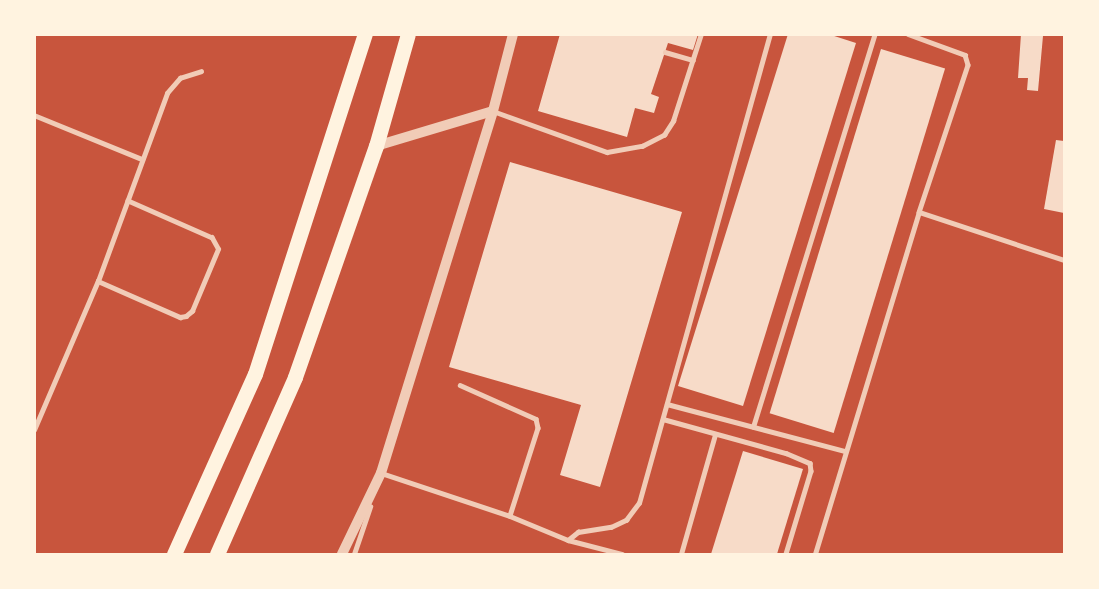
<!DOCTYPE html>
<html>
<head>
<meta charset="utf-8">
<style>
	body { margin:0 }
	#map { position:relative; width:1099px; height:589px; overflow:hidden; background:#c8553d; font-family:"Public Sans",sans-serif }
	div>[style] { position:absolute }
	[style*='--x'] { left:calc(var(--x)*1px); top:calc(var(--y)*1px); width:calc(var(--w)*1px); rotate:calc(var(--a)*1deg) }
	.building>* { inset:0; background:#f7dbc8; transform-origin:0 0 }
	.service>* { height:4.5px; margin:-2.25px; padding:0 2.25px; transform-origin:2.25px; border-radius:2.25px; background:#f1ccb7 }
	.tertiary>* { height:10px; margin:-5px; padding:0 5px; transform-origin:5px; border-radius:5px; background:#f1ccb7 }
	.trunk>* { height:15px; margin:-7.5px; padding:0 7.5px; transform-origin:7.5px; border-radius:7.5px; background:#fff3e0 }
	span { translate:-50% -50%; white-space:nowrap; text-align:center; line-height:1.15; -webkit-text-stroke:4.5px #fff3e0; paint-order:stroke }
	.frame { position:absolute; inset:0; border:36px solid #fff3e0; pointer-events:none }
</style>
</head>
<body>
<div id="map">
	<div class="building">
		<i style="clip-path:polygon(560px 34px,698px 34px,693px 50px,668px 43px,651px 94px,659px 97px,654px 113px,635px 108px,627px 137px,538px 111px)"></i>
		<i style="clip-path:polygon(788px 34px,828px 34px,856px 43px,743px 406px,678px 386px)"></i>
		<i style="clip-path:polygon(1021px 34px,1043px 36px,1038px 91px,1027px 90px,1028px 78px,1018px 78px)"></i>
		<i style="left:881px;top:49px;width:67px;height:381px;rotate:17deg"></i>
		<i style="clip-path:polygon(1056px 140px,1064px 141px,1064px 213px,1044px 209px)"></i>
		<i style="clip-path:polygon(510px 162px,682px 212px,600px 487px,560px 475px,581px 405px,449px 367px)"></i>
		<i style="clip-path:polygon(743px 451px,803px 469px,777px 554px,711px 554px)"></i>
	</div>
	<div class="service">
		<i style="--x:908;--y:34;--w:61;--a:20.2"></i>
		<i style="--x:965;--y:55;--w:10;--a:73"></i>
		<i style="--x:968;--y:65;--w:155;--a:108.4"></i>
		<i style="--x:919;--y:212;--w:153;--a:18.3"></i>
		<i style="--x:665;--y:52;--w:29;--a:16"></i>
		<i style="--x:493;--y:111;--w:121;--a:19.8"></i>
		<i style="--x:607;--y:152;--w:36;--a:-10"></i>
		<i style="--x:642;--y:146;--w:25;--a:-27"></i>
		<i style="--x:664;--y:135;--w:17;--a:-57"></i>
		<i style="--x:673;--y:121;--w:91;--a:-72.2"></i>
		<i style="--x:34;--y:115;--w:117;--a:22.2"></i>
		<i style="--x:98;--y:281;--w:90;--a:23.7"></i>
		<i style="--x:180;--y:317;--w:6;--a:-9"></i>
		<i style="--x:186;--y:316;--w:8;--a:-40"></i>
		<i style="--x:192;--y:311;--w:67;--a:-67.2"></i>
		<i style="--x:218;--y:249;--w:13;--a:-119"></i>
		<i style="--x:212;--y:238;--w:92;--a:-156.2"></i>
		<i style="--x:460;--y:385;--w:83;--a:24.1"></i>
		<i style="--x:536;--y:419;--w:9;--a:77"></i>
		<i style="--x:538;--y:428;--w:92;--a:107.7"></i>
		<i style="--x:667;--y:404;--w:184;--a:14.8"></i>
		<i style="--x:663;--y:419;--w:128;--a:15.5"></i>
		<i style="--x:786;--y:453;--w:26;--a:23"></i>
		<i style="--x:810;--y:463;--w:8;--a:83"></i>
		<i style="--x:811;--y:471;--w:87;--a:106.8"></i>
		<i style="--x:753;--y:427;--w:412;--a:-72.8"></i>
		<i style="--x:34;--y:430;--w:162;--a:-66.8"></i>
		<i style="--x:98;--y:281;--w:200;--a:-69.8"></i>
		<i style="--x:167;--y:93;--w:20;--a:-49"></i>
		<i style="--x:180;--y:78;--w:22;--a:-18"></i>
		<i style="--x:381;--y:473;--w:136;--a:18.4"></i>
		<i style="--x:510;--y:516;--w:63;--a:22.5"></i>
		<i style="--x:568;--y:540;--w:56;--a:14.5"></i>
		<i style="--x:568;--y:540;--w:13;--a:-39"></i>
		<i style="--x:578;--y:532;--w:33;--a:-9"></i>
		<i style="--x:611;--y:527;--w:17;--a:-25"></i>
		<i style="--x:626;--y:520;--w:21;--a:-53"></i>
		<i style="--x:639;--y:503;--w:487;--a:-74.4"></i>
		<i style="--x:354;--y:554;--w:50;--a:-71.2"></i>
		<i style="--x:681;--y:554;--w:124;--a:-74.1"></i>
		<i style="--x:815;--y:554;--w:357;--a:-73.1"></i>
	</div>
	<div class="tertiary">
		<i style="--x:376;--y:146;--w:122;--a:-16.7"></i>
		<i style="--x:493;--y:111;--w:80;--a:-75.4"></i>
		<i style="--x:342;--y:554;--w:90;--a:-64.3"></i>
		<i style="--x:381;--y:473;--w:379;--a:-72.8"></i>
	</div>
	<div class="trunk">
		<i style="--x:174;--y:554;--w:197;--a:-65.8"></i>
		<i style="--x:255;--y:374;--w:357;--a:-72.1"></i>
		<i style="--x:217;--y:554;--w:193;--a:-66.2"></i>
		<i style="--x:295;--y:377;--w:245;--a:-70.7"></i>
		<i style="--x:376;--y:146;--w:116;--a:-74.1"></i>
	</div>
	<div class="frame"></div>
</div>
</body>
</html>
